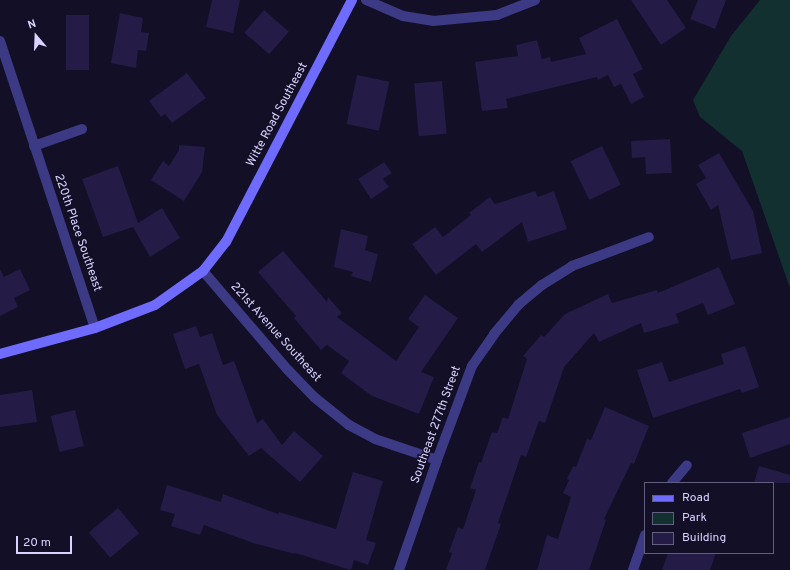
<!DOCTYPE html>
<html>
<head>
<meta charset="utf-8">
<style>
	body { margin:0 }
	#map { position:relative; width:790px; height:570px; overflow:hidden; background:#130f26; font-family:Overpass,sans-serif }
	div>[style] { position:absolute }
	[style*='--x'] { left:calc(var(--x)*1px); top:calc(var(--y)*1px); width:calc(var(--w)*1px); rotate:calc(var(--a)*1deg) }
	.green>* { inset:0; background:#12302f }
	.building>* { inset:0; background:#241b47; transform-origin:0 0 }
	.street>* { height:10px; margin:-5px; padding:0 5px; transform-origin:5px; border-radius:5px; background:#3d3a85 }
	.secondary>* { height:10px; margin:-5px; padding:0 5px; transform-origin:5px; border-radius:5px; background:#6f6bff }
	span { translate:-50% -50%; white-space:nowrap; text-align:center; line-height:1.15; -webkit-text-stroke:3px #130f26; paint-order:stroke }
	.street-label { font-size:12px; color:#d9d4ff }
	.legend { position:absolute; left:644px; top:482px; width:130px; height:72px; box-sizing:border-box; background:#130f26; border:1px solid #625e7d; margin:0; padding:5px 7px; list-style:none; font-size:12px; color:#d9d4ff }
	.legend li { display:flex; align-items:center; gap:8px; height:20px }
	.legend b { width:20px; border:1px solid #625e7d }
	.north { position:absolute; left:16px; top:16px; width:40px; height:40px; -webkit-text-stroke:3px #130f26; paint-order:stroke; rotate:341deg; font-size:11px; font-weight:700; line-height:16px; text-align:center; color:#d9d4ff }
	.north::after { content:''; display:block; margin:auto; width:14px; height:18px; background:#d9d4ff; clip-path:polygon(50% 0,100% 100%,50% 72%,0 100%) }
	.scale { position:absolute; left:16px; top:536px; width:56px; height:18px; box-sizing:border-box; border:2px solid #d9d4ff; border-top:0; padding-left:5px; font-size:12px; line-height:14px; white-space:nowrap; color:#d9d4ff; -webkit-text-stroke:3px #130f26; paint-order:stroke }
</style>
</head>
<body>
<div id="map">
	<div class="green">
		<i style="clip-path:polygon(760px 0,790px 0,790px 288px,742px 151px,700px 117px,693px 100px,731px 36px)"></i>
	</div>
	<div class="building">
		<i style="clip-path:polygon(212px 0,240px 0,233px 33px,206px 27px)"></i>
		<i style="clip-path:polygon(631px 0,667px 0,686px 28px,661px 45px)"></i>
		<i style="clip-path:polygon(698px 0,726px 0,715px 29px,690px 19px)"></i>
		<i style="left:264px;top:10px;width:33px;height:30px;rotate:41deg"></i>
		<i style="clip-path:polygon(120px 13px,143px 18px,141px 32px,149px 33px,146px 51px,138px 50px,136px 68px,111px 63px)"></i>
		<i style="left:66px;top:15px;width:23px;height:55px"></i>
		<i style="clip-path:polygon(617px 19px,643px 69px,633px 74px,644px 97px,631px 104px,621px 84px,614px 87px,608px 75px,598px 80px,597px 77px,506px 99px,508px 108px,482px 111px,475px 62px,518px 56px,516px 45px,537px 40px,542px 59px,550px 57px,551px 62px,586px 54px,579px 38px)"></i>
		<i style="clip-path:polygon(187px 73px,206px 98px,172px 123px,165px 114px,161px 117px,149px 101px)"></i>
		<i style="left:357px;top:75px;width:33px;height:50px;rotate:12deg"></i>
		<i style="left:442px;top:81px;width:53px;height:28px;rotate:85deg"></i>
		<i style="clip-path:polygon(670px 139px,672px 173px,646px 174px,645px 157px,632px 158px,631px 141px)"></i>
		<i style="clip-path:polygon(179px 145px,205px 147px,202px 172px,184px 201px,151px 180px,163px 161px,169px 166px,179px 150px)"></i>
		<i style="left:602px;top:146px;width:43px;height:35px;rotate:64deg"></i>
		<i style="clip-path:polygon(719px 153px,753px 211px,762px 253px,731px 260px,718px 205px,711px 210px,696px 184px,706px 178px,698px 165px)"></i>
		<i style="clip-path:polygon(384px 162px,392px 173px,383px 179px,389px 187px,371px 199px,358px 179px)"></i>
		<i style="clip-path:polygon(118px 166px,138px 223px,162px 208px,180px 238px,150px 257px,133px 227px,103px 237px,82px 179px)"></i>
		<i style="clip-path:polygon(535px 191px,538px 197px,554px 191px,567px 229px,528px 242px,522px 222px,482px 252px,476px 244px,436px 275px,412px 244px,435px 227px,443px 237px,471px 215px,469px 213px,490px 197px,495px 204px)"></i>
		<i style="clip-path:polygon(341px 229px,368px 236px,365px 250px,378px 254px,371px 282px,351px 276px,353px 272px,334px 267px)"></i>
		<i style="clip-path:polygon(283px 251px,327px 302px,328px 297px,342px 313px,337px 317px,396px 361px,419px 327px,408px 319px,425px 295px,458px 318px,421px 372px,434px 377px,419px 414px,372px 396px,341px 373px,349px 361px,327px 345px,321px 350px,294px 318px,296px 316px,258px 272px)"></i>
		<i style="clip-path:polygon(719px 267px,735px 304px,708px 315px,703px 303px,676px 314px,679px 323px,644px 333px,641px 323px,599px 342px,594px 333px,564px 367px,545px 423px,539px 421px,526px 457px,521px 455px,498px 523px,501px 524px,485px 570px,446px 570px,452px 553px,449px 552px,458px 527px,463px 529px,476px 490px,470px 488px,479px 462px,481px 463px,492px 432px,497px 433px,503px 417px,508px 419px,527px 359px,523px 356px,541px 335px,544px 337px,565px 314px,608px 294px,612px 303px,657px 290px,658px 293px)"></i>
		<i style="clip-path:polygon(0 269px,4px 277px,20px 269px,30px 290px,14px 298px,18px 307px,0 316px)"></i>
		<i style="clip-path:polygon(196px 326px,200px 337px,212px 333px,223px 365px,234px 361px,257px 423px,263px 419px,282px 445px,294px 431px,323px 456px,300px 482px,261px 448px,249px 456px,217px 415px,199px 364px,185px 369px,173px 334px)"></i>
		<i style="clip-path:polygon(745px 346px,759px 387px,742px 393px,740px 389px,653px 418px,637px 370px,662px 362px,669px 382px,724px 364px,721px 354px)"></i>
		<i style="clip-path:polygon(32px 390px,37px 422px,0 427px,0 395px)"></i>
		<i style="clip-path:polygon(605px 407px,649px 426px,634px 464px,631px 463px,604px 519px,606px 520px,589px 570px,537px 570px,547px 535px,558px 539px,571px 497px,563px 493px,569px 480px,567px 479px,573px 466px,576px 467px,587px 439px,591px 440px)"></i>
		<i style="left:75px;top:410px;width:37px;height:25px;rotate:76deg"></i>
		<i style="clip-path:polygon(790px 417px,790px 444px,750px 458px,742px 433px)"></i>
		<i style="clip-path:polygon(759px 466px,790px 475px,790px 483px,754px 483px)"></i>
		<i style="clip-path:polygon(353px 472px,383px 481px,366px 540px,376px 543px,368px 565px,354px 560px,351px 570px,295px 553px,295px 554px,253px 543px,204px 525px,200px 535px,171px 526px,175px 514px,160px 510px,167px 485px,221px 502px,223px 494px,278px 514px,279px 512px,336px 529px)"></i>
		<i style="left:118px;top:508px;width:33px;height:38px;rotate:50deg"></i>
		<i style="clip-path:polygon(668px 553px,716px 553px,710px 570px,662px 570px)"></i>
	</div>
	<div class="street">
		<i style="--x:366;--y:0;--w:40;--a:23.4"></i>
		<i style="--x:403;--y:16;--w:30;--a:9"></i>
		<i style="--x:433;--y:21;--w:64;--a:-5.4"></i>
		<i style="--x:497;--y:15;--w:41;--a:-21.5"></i>
		<i style="--x:0;--y:41;--w:302;--a:71.7"></i>
		<i style="--x:34;--y:146;--w:51;--a:-19.5"></i>
		<i style="--x:203;--y:271;--w:130;--a:49.4"></i>
		<i style="--x:288;--y:370;--w:37;--a:46"></i>
		<i style="--x:314;--y:397;--w:45;--a:38.7"></i>
		<i style="--x:349;--y:425;--w:30;--a:28"></i>
		<i style="--x:375;--y:439;--w:65;--a:18.7"></i>
		<i style="--x:672;--y:483;--w:23;--a:-50"></i>
		<i style="--x:399;--y:570;--w:116;--a:-70.9"></i>
		<i style="--x:437;--y:460;--w:100;--a:-69.6"></i>
		<i style="--x:472;--y:366;--w:39;--a:-55"></i>
		<i style="--x:494;--y:334;--w:38;--a:-50"></i>
		<i style="--x:518;--y:305;--w:31;--a:-40"></i>
		<i style="--x:542;--y:285;--w:36;--a:-32"></i>
		<i style="--x:572;--y:266;--w:82;--a:-20.6"></i>
		<i style="--x:633;--y:570;--w:37;--a:-71"></i>
	</div>
	<div class="secondary">
		<i style="--x:0;--y:354;--w:98;--a:-15.3"></i>
		<i style="--x:95;--y:328;--w:64;--a:-21"></i>
		<i style="--x:155;--y:305;--w:59;--a:-35.3"></i>
		<i style="--x:203;--y:271;--w:37;--a:-52"></i>
		<i style="--x:226;--y:242;--w:273;--a:-62.5"></i>
	</div>
	<div class="street-label">
		<span style="left:278px;top:115px;rotate:-62deg">Witte Road Southeast</span>
		<span style="left:77px;top:233px;rotate:71deg">220th Place Southeast</span>
		<span style="left:275px;top:333px;rotate:48deg">221st Avenue Southeast</span>
		<span style="left:437px;top:425px;rotate:-70deg">Southeast 277th Street</span>
	</div>
	<ul class="legend">
	<li><b style="height:5px;background:#6f6bff"></b>Road</li>
	<li><b style="height:11px;background:#12302f"></b>Park</li>
	<li><b style="height:11px;background:#241b47"></b>Building</li>
	</ul>
	<div class="north">N</div>
	<div class="scale">20 m</div>
</div>
</body>
</html>
